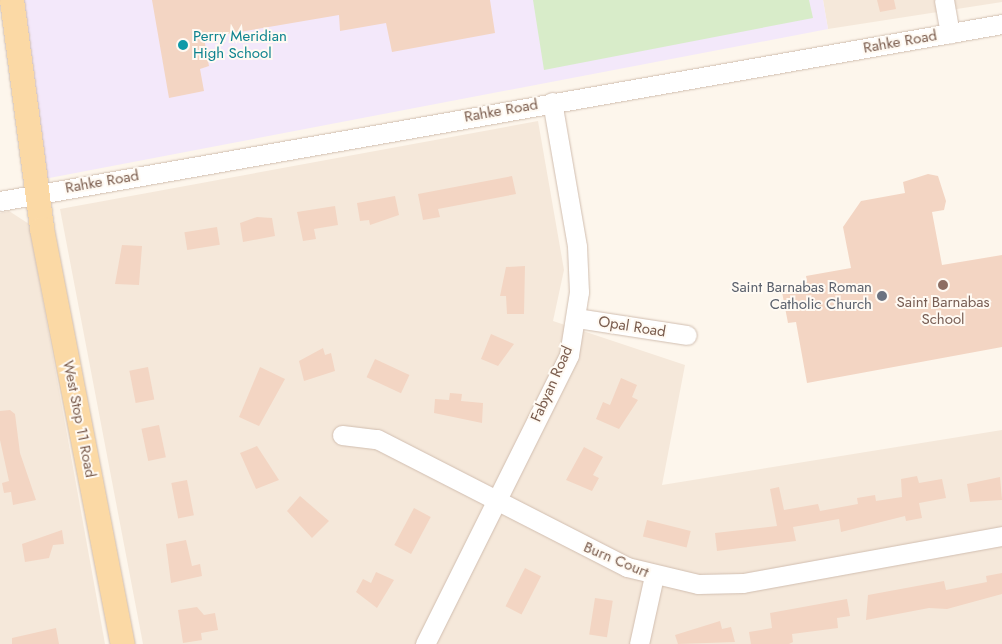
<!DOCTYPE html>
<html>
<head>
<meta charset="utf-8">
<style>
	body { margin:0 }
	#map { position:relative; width:1002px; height:644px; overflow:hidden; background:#fdf6ec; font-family:Jost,sans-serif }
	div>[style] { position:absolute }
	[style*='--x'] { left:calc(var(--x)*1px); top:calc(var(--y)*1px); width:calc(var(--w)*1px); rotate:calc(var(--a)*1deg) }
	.residential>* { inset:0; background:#f5e8da }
	.education>* { inset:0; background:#f3e8fa }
	.green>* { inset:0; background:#d8ecc9 }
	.building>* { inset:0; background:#f3d5c3; transform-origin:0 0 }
	.roads { filter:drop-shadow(0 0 1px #d1beb0) drop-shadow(0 0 1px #d1beb0) }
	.minor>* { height:19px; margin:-9.5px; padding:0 9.5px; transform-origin:9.5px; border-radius:9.5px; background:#fff }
	.major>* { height:24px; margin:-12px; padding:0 12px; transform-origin:12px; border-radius:12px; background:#fbd9a5 }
	.dots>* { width:14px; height:14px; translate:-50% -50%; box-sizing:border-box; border:2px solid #fffaf3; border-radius:50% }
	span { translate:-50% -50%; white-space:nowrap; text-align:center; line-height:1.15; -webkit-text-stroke:4px #fffaf3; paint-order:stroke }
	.culture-label { font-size:15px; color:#0d838f }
	.left { translate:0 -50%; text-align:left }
	.street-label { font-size:15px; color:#7a5c4d }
	.worship-label { font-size:15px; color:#5b616d }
	.right { translate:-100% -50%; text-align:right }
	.education-label { font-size:15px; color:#785e54 }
</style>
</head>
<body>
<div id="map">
	<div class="residential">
		<i style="clip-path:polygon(823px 0,1002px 0,1002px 2px,828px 29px)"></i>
		<i style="clip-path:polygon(538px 121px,564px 270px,553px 321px,685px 365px,662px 485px,1002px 430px,1002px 644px,143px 644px,60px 209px)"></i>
		<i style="clip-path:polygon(9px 211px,29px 224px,105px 644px,0 644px,0 213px)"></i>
	</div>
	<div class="education">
		<i style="clip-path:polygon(13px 0,823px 0,828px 29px,44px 179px)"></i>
	</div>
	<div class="green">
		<i style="clip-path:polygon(533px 0,809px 0,813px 18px,544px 70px)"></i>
	</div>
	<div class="building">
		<i style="clip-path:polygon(152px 0,490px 0,495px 33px,392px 52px,386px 23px,340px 31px,339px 15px,204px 38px,209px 66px,200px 69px,204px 91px,169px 98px)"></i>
		<i style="clip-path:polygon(877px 0,894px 0,896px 9px,880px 12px)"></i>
		<i style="clip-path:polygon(928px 174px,938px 176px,946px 201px,944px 210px,932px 212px,942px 265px,1002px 255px,1002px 347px,807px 383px,796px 322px,788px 323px,781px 287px,807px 282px,806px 276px,851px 268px,843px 227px,861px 201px,905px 193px,903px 182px)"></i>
		<i style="clip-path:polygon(512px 176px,516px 194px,438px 209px,440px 217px,423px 220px,418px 194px)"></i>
		<i style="clip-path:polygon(395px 196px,399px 215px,370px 225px,369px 220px,360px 221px,357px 203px)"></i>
		<i style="clip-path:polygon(335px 206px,338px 225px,314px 229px,316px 239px,303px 241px,297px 212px)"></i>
		<i style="clip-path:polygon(257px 217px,272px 218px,275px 236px,243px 242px,240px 223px)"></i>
		<i style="left:217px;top:227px;width:18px;height:33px;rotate:81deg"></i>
		<i style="clip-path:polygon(122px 245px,142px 246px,139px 285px,115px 284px)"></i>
		<i style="clip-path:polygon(525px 266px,524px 314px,507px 314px,506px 296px,500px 296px,506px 267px)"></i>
		<i style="clip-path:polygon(491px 334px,514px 344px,498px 366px,481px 359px)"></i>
		<i style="clip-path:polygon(323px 348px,325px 355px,331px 353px,335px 371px,304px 381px,299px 361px)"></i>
		<i style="left:375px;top:359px;width:38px;height:20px;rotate:25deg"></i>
		<i style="left:148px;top:367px;width:33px;height:19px;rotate:79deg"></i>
		<i style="clip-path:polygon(260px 367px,285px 379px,259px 426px,239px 417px)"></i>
		<i style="clip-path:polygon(621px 378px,637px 385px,632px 397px,638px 400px,619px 429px,596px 419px,603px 402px,610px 405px)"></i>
		<i style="clip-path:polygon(450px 393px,462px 394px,461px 401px,483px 403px,482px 423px,434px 413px,435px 399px,449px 400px)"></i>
		<i style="clip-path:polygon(10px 410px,15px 414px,20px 453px,36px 500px,13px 505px,11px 492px,4px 493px,2px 483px,9px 481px,0 440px,0 411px)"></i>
		<i style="left:159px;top:425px;width:33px;height:18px;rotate:78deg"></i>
		<i style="clip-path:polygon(257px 446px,279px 480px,256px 489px,240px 453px)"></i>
		<i style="clip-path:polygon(584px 447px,603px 457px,593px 475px,599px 478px,592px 491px,566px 480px)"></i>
		<i style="clip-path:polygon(917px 476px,919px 483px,942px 479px,946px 498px,919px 503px,922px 518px,906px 521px,905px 516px,841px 532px,839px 519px,793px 527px,796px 541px,717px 551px,715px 533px,777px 526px,770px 489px,779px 487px,784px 510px,818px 504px,820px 511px,858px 504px,857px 498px,875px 495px,876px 501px,902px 497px,901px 479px)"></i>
		<i style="clip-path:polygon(1000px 477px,1002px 500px,970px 502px,967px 484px)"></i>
		<i style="left:187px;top:480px;width:36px;height:16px;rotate:79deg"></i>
		<i style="clip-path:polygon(300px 496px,329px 521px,312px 538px,287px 511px)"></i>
		<i style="left:414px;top:508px;width:19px;height:42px;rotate:28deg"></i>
		<i style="left:647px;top:520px;width:45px;height:17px;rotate:14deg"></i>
		<i style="clip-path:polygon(62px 530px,64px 544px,53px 545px,49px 558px,25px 562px,22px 544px)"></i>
		<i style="clip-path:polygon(186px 540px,192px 566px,200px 564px,202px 576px,171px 583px,166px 544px)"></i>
		<i style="left:525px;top:568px;width:18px;height:43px;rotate:27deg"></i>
		<i style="clip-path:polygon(376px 572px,394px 580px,377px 608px,356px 592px,363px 579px,371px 583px)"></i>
		<i style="clip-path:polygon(1002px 573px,1002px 594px,947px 609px,929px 608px,866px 620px,868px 595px,944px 581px,946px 590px,987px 582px,986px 576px)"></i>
		<i style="left:595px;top:598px;width:18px;height:37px;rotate:9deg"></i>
		<i style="clip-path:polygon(847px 599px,850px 616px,837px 618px,838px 628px,792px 634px,793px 642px,789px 644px,751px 644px,749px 632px,772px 628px,770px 613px)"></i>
		<i style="clip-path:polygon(197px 607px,204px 615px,215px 613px,218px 630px,201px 633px,202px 640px,183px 643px,178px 610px)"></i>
		<i style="clip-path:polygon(720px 621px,722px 629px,731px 627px,735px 642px,678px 644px,675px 635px)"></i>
		<i style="clip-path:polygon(56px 628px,59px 644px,12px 644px,12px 638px)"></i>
	</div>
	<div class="roads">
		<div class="minor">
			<i style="--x:944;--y:0;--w:34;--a:80"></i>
			<i style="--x:0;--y:201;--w:1018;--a:-10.02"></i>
			<i style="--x:577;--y:318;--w:111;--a:8.8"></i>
			<i style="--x:342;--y:435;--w:35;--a:7"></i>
			<i style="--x:377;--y:439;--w:281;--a:27.1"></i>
			<i style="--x:627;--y:567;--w:73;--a:13.5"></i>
			<i style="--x:698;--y:584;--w:45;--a:-1.3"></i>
			<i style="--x:743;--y:583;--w:263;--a:-10.3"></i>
			<i style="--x:425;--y:644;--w:323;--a:-63.5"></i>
			<i style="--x:569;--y:355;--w:64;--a:-81"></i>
			<i style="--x:579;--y:292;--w:46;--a:-92.5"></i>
			<i style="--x:577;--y:246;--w:146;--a:-99.8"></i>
			<i style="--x:639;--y:644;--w:70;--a:-77.6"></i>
		</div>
		<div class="major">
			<i style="--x:12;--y:0;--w:231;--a:82.5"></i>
			<i style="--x:42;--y:229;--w:423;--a:79"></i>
		</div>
	</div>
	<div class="dots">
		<i style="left:183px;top:45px;background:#0f9aa8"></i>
		<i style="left:943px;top:285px;background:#8d6e63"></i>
		<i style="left:882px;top:296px;background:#6b7280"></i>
	</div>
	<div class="culture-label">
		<span class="left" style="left:193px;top:45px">Perry Meridian<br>High School</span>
	</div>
	<div class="street-label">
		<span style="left:900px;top:42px;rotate:-10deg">Rahke Road</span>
		<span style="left:501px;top:111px;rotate:-10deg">Rahke Road</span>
		<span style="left:102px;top:182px;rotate:-10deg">Rahke Road</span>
		<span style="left:632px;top:327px;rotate:9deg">Opal Road</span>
		<span style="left:552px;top:384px;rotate:-66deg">Fabyan Road</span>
		<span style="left:79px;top:419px;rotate:79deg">West Stop 11 Road</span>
		<span style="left:616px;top:560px;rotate:23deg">Burn Court</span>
	</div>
	<div class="worship-label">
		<span class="right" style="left:872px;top:296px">Saint Barnabas Roman<br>Catholic Church</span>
	</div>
	<div class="education-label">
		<span style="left:943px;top:311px">Saint Barnabas<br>School</span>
	</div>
</div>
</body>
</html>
